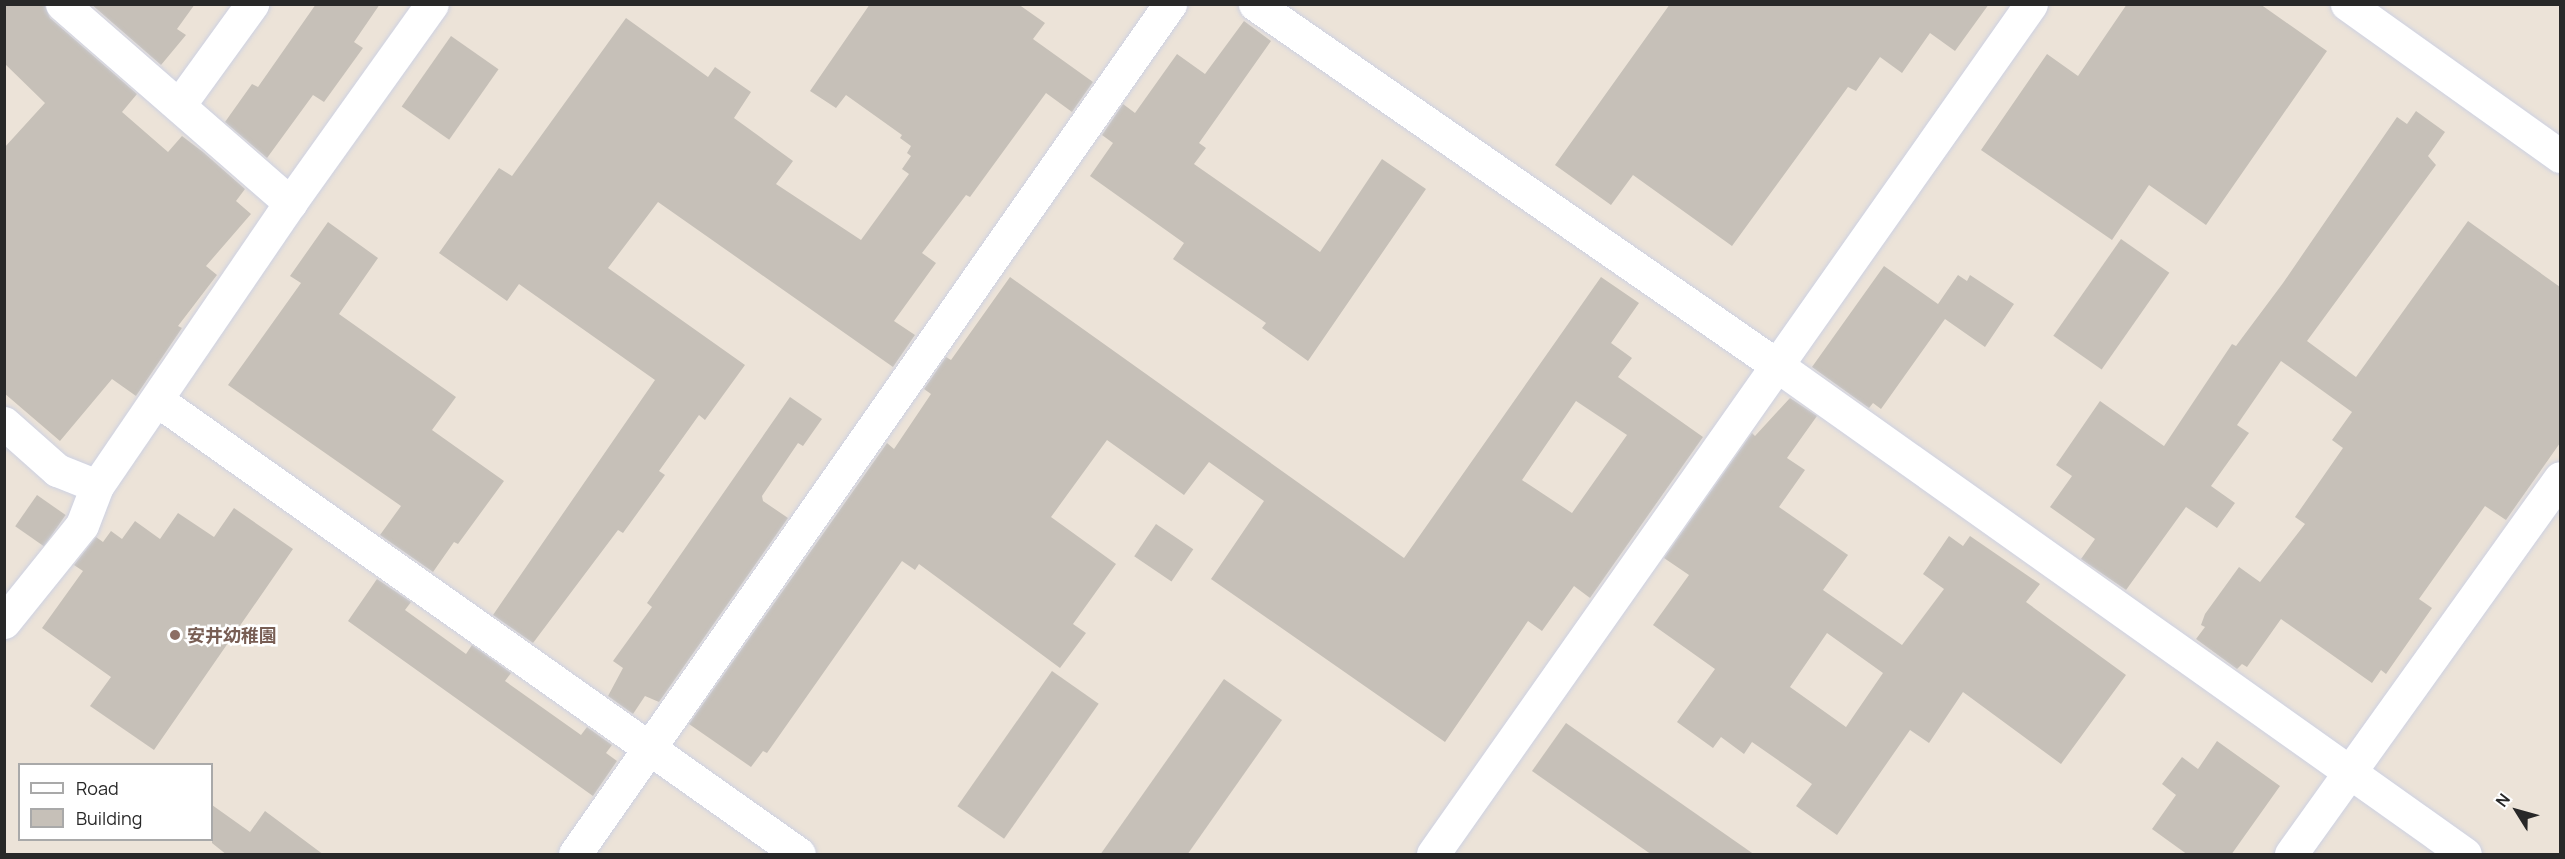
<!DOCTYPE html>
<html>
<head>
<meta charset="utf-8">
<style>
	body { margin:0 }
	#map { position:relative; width:2565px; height:859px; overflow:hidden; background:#ece3d8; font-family:Manrope,"Noto Sans JP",sans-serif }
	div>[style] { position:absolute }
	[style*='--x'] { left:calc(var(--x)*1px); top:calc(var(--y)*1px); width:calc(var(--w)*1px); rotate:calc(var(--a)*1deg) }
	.building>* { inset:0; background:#c6c0b8; transform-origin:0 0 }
	.roads { filter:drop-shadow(0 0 2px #cdd1e2) drop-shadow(0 0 2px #cdd1e2) }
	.minor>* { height:33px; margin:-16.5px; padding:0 16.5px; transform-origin:16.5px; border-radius:16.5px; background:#fff }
	.dots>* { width:16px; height:16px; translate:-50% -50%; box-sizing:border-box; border:3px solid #fff; border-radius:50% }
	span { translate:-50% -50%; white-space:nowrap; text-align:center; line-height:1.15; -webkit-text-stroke:5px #fff; paint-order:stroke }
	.education-label { font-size:18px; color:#785e54; font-weight:700 }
	.left { translate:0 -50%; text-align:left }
	.frame { position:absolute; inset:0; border:6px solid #282828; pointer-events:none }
	.legend { position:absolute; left:18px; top:763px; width:195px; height:78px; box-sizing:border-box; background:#fff; border:2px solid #a9a9a9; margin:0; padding:8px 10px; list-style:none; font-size:18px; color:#282828 }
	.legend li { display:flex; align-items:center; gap:12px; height:30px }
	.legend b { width:30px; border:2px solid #a9a9a9 }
	.north { position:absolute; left:2487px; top:781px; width:60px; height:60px; -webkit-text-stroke:4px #fff; paint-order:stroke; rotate:307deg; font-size:16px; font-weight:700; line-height:24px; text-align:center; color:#282828 }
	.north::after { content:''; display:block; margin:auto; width:21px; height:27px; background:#282828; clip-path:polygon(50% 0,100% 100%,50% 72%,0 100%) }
</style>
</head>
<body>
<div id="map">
	<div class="building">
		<i style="clip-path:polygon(4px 4px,44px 4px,50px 18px,137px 94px,122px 112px,168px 152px,182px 136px,203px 152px,245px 189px,236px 201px,251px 214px,206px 266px,217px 275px,178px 326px,182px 328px,136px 396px,112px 379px,60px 441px,4px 393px,4px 148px,45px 103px,4px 63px)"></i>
		<i style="clip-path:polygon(91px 4px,195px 4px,177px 29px,186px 35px,161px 65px)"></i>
		<i style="clip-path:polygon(316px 4px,380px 4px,354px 42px,363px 48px,324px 102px,313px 95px,267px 158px,225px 122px,252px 84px,258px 87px)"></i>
		<i style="clip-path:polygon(870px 4px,1018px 4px,1045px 23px,1033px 39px,1093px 82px,1072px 112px,1046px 93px,970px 197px,966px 195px,922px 253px,936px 263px,894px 321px,915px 335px,893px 367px,658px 202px,608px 268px,745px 365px,705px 420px,699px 415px,659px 471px,665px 475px,623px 533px,618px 530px,533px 643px,493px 615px,655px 380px,519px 284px,507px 301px,439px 253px,499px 168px,512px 176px,626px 18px,708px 77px,715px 67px,751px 92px,734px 118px,793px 161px,776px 184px,861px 240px,909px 174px,902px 169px,911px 156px,907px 153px,911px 146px,900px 138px,902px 135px,846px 95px,836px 108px,810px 91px)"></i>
		<i style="clip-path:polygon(1670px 4px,1989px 4px,1955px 51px,1930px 33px,1902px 73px,1880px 57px,1856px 91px,1848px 87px,1732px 246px,1633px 175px,1611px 205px,1555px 165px)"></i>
		<i style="clip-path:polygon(2127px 4px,2260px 4px,2327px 51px,2206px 225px,2149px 185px,2112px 240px,1981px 150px,2047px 54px,2078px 76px)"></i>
		<i style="clip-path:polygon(1244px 21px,1271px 41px,1199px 143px,1206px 148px,1194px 164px,1320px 252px,1382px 159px,1426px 189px,1308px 361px,1262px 328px,1266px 323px,1173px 259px,1184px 243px,1090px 176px,1113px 143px,1102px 135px,1123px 104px,1135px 113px,1177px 54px,1205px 74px)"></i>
		<i style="left:451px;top:36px;width:58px;height:86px;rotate:35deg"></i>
		<i style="clip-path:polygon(2416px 111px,2445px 132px,2428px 156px,2436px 165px,2307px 341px,2356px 377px,2468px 221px,2560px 287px,2560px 443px,2506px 520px,2485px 506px,2419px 599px,2432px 608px,2386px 674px,2381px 670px,2372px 683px,2281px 619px,2247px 667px,2242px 664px,2237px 669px,2196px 639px,2205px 627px,2201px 625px,2205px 614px,2239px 567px,2260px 582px,2305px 524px,2295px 517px,2343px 448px,2332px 440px,2352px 412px,2281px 361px,2237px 425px,2249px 433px,2211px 486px,2235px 503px,2217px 528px,2186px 507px,2126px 590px,2081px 559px,2095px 539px,2050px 507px,2072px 476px,2056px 465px,2100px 401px,2164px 446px,2232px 344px,2236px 346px,2283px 283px,2397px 117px,2407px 124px)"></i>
		<i style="clip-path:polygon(328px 222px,378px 258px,339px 314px,456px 397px,432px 430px,504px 481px,458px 544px,454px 542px,433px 572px,380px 535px,401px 506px,228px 385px,301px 283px,290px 276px)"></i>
		<i style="left:2121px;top:239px;width:59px;height:118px;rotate:35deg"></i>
		<i style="clip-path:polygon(1884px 266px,1938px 304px,1958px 275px,1967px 281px,1970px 275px,2014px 304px,1985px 347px,1945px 319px,1881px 409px,1873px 403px,1869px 408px,1812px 367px)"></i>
		<i style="clip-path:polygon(evenodd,1010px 277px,1404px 558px,1601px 277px,1639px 303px,1611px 343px,1632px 358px,1618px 377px,1703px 437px,1590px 598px,1574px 586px,1542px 631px,1528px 621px,1445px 742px,1211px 579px,1264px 501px,1209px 462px,1184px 495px,1107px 440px,1051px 517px,1116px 564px,1073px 624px,1086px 633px,1060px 668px,919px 564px,915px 570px,902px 561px,767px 753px,763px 751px,751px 767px,689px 724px,887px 443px,894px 449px,931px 394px,924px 389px,946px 357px,951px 360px,1010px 277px,1576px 401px,1627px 435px,1572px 513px,1522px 480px,1576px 401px)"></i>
		<i style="clip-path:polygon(790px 397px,822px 419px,803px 446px,798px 443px,762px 496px,763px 501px,788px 518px,659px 702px,645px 696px,633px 714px,608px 696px,623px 668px,613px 661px,652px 607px,647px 603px)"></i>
		<i style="clip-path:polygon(evenodd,1790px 398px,1817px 416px,1787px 458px,1805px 470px,1779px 507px,1848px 555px,1823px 590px,1902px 645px,1944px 589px,1923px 574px,1949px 536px,1963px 546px,1970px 536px,2040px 584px,2026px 602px,2126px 675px,2061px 764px,1963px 692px,1929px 743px,1910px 730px,1837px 835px,1796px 806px,1812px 784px,1752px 742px,1744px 754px,1721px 737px,1713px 748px,1677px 722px,1715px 669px,1653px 625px,1689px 575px,1664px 558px,1752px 433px,1755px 436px,1790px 398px,1827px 633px,1883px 673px,1846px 727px,1790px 687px,1827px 633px)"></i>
		<i style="left:37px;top:495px;width:35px;height:38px;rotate:35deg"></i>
		<i style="clip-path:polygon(234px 508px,293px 549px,154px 750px,90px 706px,111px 677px,42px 628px,83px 571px,74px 565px,96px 537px,103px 542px,111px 531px,122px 539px,135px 521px,160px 539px,178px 513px,214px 537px)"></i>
		<i style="left:1156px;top:524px;width:45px;height:39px;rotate:34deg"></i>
		<i style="clip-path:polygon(377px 579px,411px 602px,405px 610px,466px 654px,472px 645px,511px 673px,505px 681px,581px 735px,587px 727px,612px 745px,606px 753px,617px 761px,593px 796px,348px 621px)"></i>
		<i style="left:1052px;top:671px;width:57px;height:165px;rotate:35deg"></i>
		<i style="clip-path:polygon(1224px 679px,1282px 720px,1187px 855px,1100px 855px)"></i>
		<i style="clip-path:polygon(1566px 723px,1755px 855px,1652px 855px,1532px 771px)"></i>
		<i style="clip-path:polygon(2217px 741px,2280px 786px,2231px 855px,2188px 855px,2152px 829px,2176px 795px,2162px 784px,2182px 757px,2198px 769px)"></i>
		<i style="clip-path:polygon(212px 805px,250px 832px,265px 811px,324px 855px,227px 855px,212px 843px)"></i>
	</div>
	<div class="roads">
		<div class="minor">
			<i style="--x:62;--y:4;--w:303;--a:41.1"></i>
			<i style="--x:1255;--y:4;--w:632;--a:34.7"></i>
			<i style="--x:1775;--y:364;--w:846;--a:35.38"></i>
			<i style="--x:2347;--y:4;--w:262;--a:35.5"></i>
			<i style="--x:179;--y:105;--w:125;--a:-54.1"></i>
			<i style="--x:157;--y:400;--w:786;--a:35.27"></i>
			<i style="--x:4;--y:423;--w:71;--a:41.6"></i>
			<i style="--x:57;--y:470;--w:43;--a:21.8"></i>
			<i style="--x:4;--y:622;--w:124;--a:-51.2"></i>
			<i style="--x:82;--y:525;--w:42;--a:-69"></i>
			<i style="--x:97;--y:486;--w:343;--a:-55.7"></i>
			<i style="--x:290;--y:203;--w:244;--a:-54.5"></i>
			<i style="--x:575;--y:854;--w:1038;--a:-55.01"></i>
			<i style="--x:1433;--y:854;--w:1039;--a:-54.87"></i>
			<i style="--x:2291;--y:854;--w:462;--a:-54.4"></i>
		</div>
	</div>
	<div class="dots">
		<i style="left:175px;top:635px;background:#8d6e63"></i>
	</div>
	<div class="education-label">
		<span class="left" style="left:187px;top:635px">安井幼稚園</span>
	</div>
	<div class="frame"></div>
	<ul class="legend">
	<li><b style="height:8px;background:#fff"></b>Road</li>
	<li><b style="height:16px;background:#c6c0b8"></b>Building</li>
	</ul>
	<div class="north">N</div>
</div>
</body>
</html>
